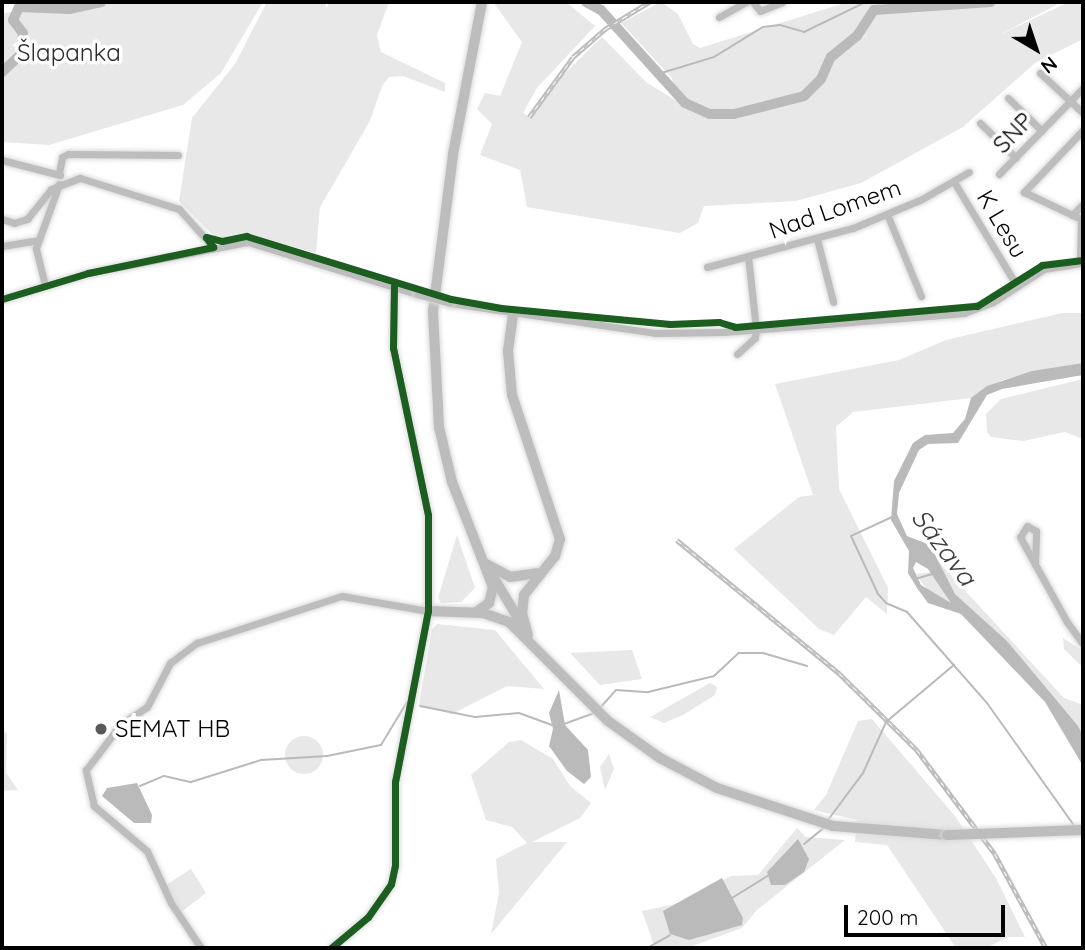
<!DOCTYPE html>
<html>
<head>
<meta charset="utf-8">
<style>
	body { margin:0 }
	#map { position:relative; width:1085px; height:950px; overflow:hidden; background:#fff; font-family:Quicksand,sans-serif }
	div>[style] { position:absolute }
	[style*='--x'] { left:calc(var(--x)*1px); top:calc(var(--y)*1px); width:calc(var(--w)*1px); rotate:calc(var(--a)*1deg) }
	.green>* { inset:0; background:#e8e8e8 }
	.round { border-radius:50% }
	.water>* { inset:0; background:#bababa }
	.stream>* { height:2px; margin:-1px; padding:0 1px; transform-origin:1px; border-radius:1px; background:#bababa }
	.river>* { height:10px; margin:-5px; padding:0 5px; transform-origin:5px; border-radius:5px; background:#bababa }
	.roads { filter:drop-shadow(0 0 2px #dbdbdb) drop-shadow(0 0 2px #dbdbdb) }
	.minor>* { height:7px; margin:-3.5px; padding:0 3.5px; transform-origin:3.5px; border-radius:3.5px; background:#bdbdbd }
	.major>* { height:10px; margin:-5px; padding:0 5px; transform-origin:5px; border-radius:5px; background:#bdbdbd }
	.rail>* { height:4.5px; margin-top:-2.25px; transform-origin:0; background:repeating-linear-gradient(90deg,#fff 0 5px,#bdbdbd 0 10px); box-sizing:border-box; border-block:2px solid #bdbdbd }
	.bridges { filter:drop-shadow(0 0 2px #dbdbdb) drop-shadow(0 0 2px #dbdbdb) }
	.minor-bridge>* { height:7px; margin:-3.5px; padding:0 3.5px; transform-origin:3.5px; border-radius:3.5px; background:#bdbdbd }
	.major-bridge>* { height:10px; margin:-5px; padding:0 5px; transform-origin:5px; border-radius:5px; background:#bdbdbd }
	.cycleway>* { height:7px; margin:-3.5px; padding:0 3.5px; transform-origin:3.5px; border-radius:3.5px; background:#1b5e20 }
	.dots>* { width:19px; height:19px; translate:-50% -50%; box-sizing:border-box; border:4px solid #fff; border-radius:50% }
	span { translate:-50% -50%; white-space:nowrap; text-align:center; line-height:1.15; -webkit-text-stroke:7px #fff; paint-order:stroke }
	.park-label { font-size:24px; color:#2c2c2c }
	.street-label { font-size:24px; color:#000 }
	.poi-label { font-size:24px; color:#000 }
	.left { translate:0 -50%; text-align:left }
	.water-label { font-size:26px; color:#3d3d3d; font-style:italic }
	.frame { position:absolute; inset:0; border:4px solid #000; pointer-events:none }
	.north { position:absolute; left:1001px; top:14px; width:70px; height:70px; -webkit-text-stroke:5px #fff; paint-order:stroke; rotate:141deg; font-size:19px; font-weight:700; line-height:28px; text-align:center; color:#000 }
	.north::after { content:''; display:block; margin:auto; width:24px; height:32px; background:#000; clip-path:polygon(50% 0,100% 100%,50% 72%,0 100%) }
	.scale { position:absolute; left:844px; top:905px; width:161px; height:32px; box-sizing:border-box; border:4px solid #000; border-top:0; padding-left:9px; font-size:21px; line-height:24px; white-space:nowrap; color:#000; -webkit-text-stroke:5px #fff; paint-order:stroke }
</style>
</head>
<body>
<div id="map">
	<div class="green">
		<i style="clip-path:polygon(54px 2px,263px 2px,221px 73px,183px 105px,49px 145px,2px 142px,2px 14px)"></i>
		<i style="clip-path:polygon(267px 2px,326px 2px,326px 8px,330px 2px,389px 2px,377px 35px,381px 52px,445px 83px,445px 92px,403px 76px,389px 77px,382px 86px,370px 121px,320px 207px,316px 253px,282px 244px,215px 237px,179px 201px,192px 118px,235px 64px)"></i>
		<i style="clip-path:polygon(493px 2px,566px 2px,595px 26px,537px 88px,523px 113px,531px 118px,561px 77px,602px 37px,646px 82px,696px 113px,693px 103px,674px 90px,672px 78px,621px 23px,661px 2px,678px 14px,693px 44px,700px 48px,848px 2px,1062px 2px,995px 37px,1069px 2px,1083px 2px,1083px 39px,1035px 63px,963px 127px,861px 183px,796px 201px,704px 206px,698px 223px,680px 233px,527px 207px,520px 170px,480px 155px,492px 124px,477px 109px,485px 93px,500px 96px,522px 42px)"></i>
		<i style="clip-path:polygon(1062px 313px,1083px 313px,1083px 363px,1002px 380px,971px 398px,853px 412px,836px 427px,839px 489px,888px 588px,887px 614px,866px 597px,834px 635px,819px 629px,734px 549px,799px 497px,813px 495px,775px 384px,899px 360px,946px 340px)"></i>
		<i style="clip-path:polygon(1083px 379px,1083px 439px,1065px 432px,1023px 441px,991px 437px,987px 432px,986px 414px,1001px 399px)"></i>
		<i style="clip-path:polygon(457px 535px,475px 588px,461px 602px,441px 603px,438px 598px)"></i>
		<i style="clip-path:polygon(936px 559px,1064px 698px,1083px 705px,1083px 736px,1007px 641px,955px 594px)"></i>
		<i style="clip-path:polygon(931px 572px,942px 587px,951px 603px,930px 594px,916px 574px)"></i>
		<i style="clip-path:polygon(437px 624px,495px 630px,544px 689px,507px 686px,452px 714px,419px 705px,432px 629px)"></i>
		<i style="clip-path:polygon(1063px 638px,1083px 651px,1083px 668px,1064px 649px)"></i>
		<i style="clip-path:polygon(632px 650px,642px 679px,600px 685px,570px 653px)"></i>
		<i style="clip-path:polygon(710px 683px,717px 687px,715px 695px,683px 715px,664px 723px,650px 717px)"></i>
		<i style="clip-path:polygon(872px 719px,955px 816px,996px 878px,1025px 937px,1008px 937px,986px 948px,956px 948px,887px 845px,855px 842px,857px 820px,814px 810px,826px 795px,858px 721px)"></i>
		<i style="clip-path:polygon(2px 730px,7px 734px,6px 773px,18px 790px,2px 791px)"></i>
		<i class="round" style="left:285px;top:736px;width:38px;height:38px"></i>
		<i style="clip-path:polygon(521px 740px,553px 759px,570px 786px,591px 803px,580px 818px,532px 842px,567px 842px,491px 934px,499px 893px,496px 859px,527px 843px,512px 827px,486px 820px,471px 775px,509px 742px)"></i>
		<i style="clip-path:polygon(609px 754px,614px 769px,605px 790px,600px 767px)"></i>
		<i style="clip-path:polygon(797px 828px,806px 837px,845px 840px,757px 910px,742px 928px,687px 948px,655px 948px,642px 911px,680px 903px,731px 876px,758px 875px)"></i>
		<i style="clip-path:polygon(191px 869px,206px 893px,180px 913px,166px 885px)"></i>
	</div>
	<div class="water">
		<i style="clip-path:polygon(evenodd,1083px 363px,1083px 375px,1002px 389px,987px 395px,958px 443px,928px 444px,919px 450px,899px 493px,897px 514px,907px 536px,930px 545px,955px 594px,1007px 641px,1078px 726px,1083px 736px,1083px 766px,1045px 702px,961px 614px,928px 603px,917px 588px,908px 573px,909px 551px,891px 520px,894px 481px,913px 443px,925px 435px,953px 433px,965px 419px,971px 398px,987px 386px,1032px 371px,1083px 363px,916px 562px,928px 569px,951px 603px,921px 585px,913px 568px,916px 562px)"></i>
		<i style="clip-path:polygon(559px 690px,565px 725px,588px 750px,591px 777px,584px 784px,567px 771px,549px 746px,553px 729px,549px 713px)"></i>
		<i style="clip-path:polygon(137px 783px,152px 815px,151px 823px,134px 823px,102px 796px,107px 788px)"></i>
		<i style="clip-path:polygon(798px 839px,809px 859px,804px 872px,785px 885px,771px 885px,767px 872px)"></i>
		<i style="clip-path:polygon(722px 878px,743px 918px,742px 925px,689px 940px,670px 934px,663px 911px)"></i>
	</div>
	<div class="stream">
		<i style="--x:658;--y:74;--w:59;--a:-16.9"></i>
		<i style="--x:714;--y:57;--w:57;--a:-31.5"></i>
		<i style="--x:763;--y:27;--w:17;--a:-7"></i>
		<i style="--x:780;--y:25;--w:25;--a:16"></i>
		<i style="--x:804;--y:32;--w:69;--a:-25.8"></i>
		<i style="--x:892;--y:517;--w:45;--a:155.1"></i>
		<i style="--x:851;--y:536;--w:64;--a:65"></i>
		<i style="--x:878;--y:594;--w:12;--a:48"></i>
		<i style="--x:886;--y:603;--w:23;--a:23"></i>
		<i style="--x:907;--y:612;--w:121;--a:48.7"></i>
		<i style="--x:987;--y:703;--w:152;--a:54.6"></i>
		<i style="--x:915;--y:579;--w:19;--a:-16"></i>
		<i style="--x:420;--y:706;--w:56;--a:11.3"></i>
		<i style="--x:475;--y:717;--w:44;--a:-5.2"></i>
		<i style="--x:519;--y:713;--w:35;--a:20"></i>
		<i style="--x:599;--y:709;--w:25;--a:-48"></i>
		<i style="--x:616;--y:690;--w:32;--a:4"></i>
		<i style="--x:648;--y:692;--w:68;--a:-13.6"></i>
		<i style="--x:714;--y:676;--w:34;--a:-43"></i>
		<i style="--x:739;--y:653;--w:24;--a:0"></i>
		<i style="--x:763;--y:653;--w:46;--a:16.5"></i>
		<i style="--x:564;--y:724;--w:33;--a:-20"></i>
		<i style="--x:140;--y:786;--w:26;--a:-23"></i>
		<i style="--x:164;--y:776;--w:28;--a:13"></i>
		<i style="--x:191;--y:782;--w:73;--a:-17.4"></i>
		<i style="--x:261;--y:760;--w:66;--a:-3.5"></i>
		<i style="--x:327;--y:756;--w:55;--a:-11.5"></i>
		<i style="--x:381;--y:745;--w:50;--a:-58.8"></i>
		<i style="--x:828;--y:820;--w:59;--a:-53.3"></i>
		<i style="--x:863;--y:773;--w:56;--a:-65.7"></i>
		<i style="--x:886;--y:722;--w:89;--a:-40"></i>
		<i style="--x:804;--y:844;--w:26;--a:-39"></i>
		<i style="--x:732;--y:898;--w:44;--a:-31.9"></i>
		<i style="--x:647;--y:948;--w:26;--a:-29"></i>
	</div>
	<div class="river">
		<i style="--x:586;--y:2;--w:17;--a:28"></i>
		<i style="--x:601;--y:10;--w:125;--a:47.9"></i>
		<i style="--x:685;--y:103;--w:27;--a:24"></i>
		<i style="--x:710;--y:114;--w:24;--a:0"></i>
		<i style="--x:734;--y:114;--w:72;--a:-14.4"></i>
		<i style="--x:804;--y:96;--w:24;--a:-45"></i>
		<i style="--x:821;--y:79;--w:24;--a:-66"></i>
		<i style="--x:831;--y:57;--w:33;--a:-39"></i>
		<i style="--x:857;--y:36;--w:31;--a:-57"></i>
		<i style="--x:874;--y:10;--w:117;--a:-3.9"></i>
		<i style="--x:2;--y:72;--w:26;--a:-43"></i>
		<i style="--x:21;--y:54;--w:21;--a:-85"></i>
		<i style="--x:23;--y:33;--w:16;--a:-128"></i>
		<i style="--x:13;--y:20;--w:14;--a:-65"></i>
		<i style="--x:19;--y:7;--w:50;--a:2.3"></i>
		<i style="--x:69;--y:9;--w:33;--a:-12"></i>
	</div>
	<div class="roads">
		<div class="minor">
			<i style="--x:753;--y:2;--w:11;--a:52"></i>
			<i style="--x:760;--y:11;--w:24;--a:-22"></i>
			<i style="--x:719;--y:17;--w:31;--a:-29"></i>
			<i style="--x:1040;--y:73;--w:59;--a:42.9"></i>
			<i style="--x:1008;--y:98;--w:47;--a:44.1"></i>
			<i style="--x:980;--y:123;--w:50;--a:44.2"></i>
			<i style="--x:1083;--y:130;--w:86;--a:133.6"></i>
			<i style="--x:1024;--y:192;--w:65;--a:25.4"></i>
			<i style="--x:2;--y:160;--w:60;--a:14.5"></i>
			<i style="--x:59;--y:173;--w:16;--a:-79"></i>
			<i style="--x:62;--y:157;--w:7;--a:-27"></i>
			<i style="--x:68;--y:154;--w:110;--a:0.5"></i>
			<i style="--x:999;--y:174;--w:120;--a:-45.7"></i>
			<i style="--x:954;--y:182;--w:122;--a:58.8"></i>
			<i style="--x:887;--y:214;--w:89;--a:67.5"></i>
			<i style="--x:1072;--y:215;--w:16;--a:-45"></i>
			<i style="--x:2;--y:219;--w:13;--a:18"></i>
			<i style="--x:14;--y:223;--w:14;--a:-17"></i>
			<i style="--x:27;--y:219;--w:38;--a:-51"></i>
			<i style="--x:51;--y:189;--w:31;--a:-21"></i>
			<i style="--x:80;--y:178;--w:104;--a:17.4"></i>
			<i style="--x:179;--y:209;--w:51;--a:48.2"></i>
			<i style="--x:817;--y:239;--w:65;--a:75.7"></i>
			<i style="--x:2;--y:246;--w:37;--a:-9"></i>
			<i style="--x:1080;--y:263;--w:44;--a:-88.7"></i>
			<i style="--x:707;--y:267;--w:151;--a:-15"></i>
			<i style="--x:853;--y:228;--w:75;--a:-22.8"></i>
			<i style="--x:922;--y:199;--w:54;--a:-29.9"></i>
			<i style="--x:45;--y:285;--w:38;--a:-104"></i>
			<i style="--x:36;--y:248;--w:68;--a:-70.2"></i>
			<i style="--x:2;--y:299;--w:90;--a:-16.8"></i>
			<i style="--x:88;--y:273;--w:163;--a:-11"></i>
			<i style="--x:248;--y:242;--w:177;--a:17.1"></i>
			<i style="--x:450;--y:303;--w:207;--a:8.3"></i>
			<i style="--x:655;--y:333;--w:69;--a:-0.8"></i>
			<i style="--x:724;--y:332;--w:241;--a:-4.5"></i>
			<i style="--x:964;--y:313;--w:31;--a:-21"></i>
			<i style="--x:993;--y:302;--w:61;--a:-32.9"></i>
			<i style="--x:1044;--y:269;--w:39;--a:-9"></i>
			<i style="--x:737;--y:354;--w:24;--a:-42"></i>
			<i style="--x:755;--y:338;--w:9;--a:-84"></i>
			<i style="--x:756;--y:329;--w:72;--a:-96.3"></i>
			<i style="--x:1035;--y:564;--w:33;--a:-88"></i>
			<i style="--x:1036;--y:531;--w:10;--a:-151"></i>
			<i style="--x:1027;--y:526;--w:13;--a:122"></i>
			<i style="--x:1020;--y:537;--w:97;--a:61.1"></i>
			<i style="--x:1067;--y:622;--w:27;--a:54"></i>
			<i style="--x:201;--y:948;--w:54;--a:-123.7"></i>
			<i style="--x:171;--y:903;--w:57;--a:-114.8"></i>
			<i style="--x:147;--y:851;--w:70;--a:-139.7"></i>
			<i style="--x:94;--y:806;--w:37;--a:-103"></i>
			<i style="--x:86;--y:770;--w:56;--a:-52.9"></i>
			<i style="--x:120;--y:725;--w:32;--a:-34"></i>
			<i style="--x:147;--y:707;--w:50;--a:-62.4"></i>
			<i style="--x:170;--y:663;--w:34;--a:-37"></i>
			<i style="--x:197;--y:643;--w:152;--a:-18"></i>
			<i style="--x:342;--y:596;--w:87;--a:9.9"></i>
			<i style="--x:331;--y:948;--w:48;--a:-40"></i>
			<i style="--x:368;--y:917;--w:40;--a:-55.1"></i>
			<i style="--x:391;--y:884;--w:19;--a:-78"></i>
			<i style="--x:395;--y:865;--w:83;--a:-90"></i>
			<i style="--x:395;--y:782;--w:174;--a:-79.1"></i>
			<i style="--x:428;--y:611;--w:96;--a:-90"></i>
			<i style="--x:428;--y:515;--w:171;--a:-101.8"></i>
			<i style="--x:393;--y:348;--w:62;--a:-89.1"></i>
		</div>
		<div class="major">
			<i style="--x:513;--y:315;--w:36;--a:98"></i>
			<i style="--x:508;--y:351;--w:44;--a:84.8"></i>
			<i style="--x:512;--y:395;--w:152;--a:71.6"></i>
			<i style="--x:560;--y:539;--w:18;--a:106"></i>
			<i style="--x:555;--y:556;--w:50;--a:128.5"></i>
			<i style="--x:524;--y:595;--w:18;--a:96"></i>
			<i style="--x:522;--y:613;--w:23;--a:75"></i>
			<i style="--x:486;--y:564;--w:27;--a:28"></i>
			<i style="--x:510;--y:577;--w:27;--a:-8"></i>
			<i style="--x:494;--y:578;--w:55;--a:59.2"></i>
			<i style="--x:428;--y:611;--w:55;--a:2.1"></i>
			<i style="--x:483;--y:613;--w:28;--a:19"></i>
			<i style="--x:509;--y:622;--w:140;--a:45"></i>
			<i style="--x:608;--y:721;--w:64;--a:35.4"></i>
			<i style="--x:660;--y:758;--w:64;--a:27.8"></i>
			<i style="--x:717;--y:788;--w:122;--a:18.1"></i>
			<i style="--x:833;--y:826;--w:114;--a:4.5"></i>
			<i style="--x:476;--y:612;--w:16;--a:-35"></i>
			<i style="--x:489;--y:603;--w:16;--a:-76"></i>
			<i style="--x:493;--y:587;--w:113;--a:-111.3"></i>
			<i style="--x:452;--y:482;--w:57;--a:-103.3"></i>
			<i style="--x:439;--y:427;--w:116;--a:-93"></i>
			<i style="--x:433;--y:311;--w:158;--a:-82.7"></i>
			<i style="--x:453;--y:154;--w:155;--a:-79.2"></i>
		</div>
	</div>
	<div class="rail">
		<i style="--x:529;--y:117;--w:74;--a:-53.7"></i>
		<i style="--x:573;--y:57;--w:43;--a:-41.2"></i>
		<i style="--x:605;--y:29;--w:52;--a:-31.5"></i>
		<i style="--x:677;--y:540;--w:210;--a:39.4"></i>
		<i style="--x:839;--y:673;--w:110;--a:44.6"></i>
		<i style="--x:917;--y:750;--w:130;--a:53.1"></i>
		<i style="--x:995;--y:854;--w:107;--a:61.5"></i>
	</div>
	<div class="bridges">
		<div class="minor-bridge">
			<i style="--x:417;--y:294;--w:34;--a:15"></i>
		</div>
		<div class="major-bridge">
			<i style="--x:947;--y:835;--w:136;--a:-2.1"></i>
		</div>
	</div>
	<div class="cycleway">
		<i style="--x:206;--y:237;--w:16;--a:14"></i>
		<i style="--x:222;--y:241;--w:25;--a:-12"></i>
		<i style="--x:246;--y:236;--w:214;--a:17.1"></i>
		<i style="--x:451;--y:299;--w:51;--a:10.2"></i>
		<i style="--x:501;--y:308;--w:170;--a:5.4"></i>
		<i style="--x:670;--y:324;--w:49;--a:-2.3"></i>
		<i style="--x:719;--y:322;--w:17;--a:17"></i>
		<i style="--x:735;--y:327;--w:243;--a:-5"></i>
		<i style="--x:977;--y:306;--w:77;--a:-32.2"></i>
		<i style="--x:1042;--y:265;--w:41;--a:-7"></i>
		<i style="--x:2;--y:299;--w:90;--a:-16.8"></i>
		<i style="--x:88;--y:273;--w:128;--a:-11.7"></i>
		<i style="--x:213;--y:247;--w:12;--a:-125"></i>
		<i style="--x:331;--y:948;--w:48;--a:-40"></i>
		<i style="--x:368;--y:917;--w:40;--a:-55.1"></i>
		<i style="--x:391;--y:884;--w:19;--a:-78"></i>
		<i style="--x:395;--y:865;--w:83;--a:-90"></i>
		<i style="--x:395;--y:782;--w:174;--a:-79.1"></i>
		<i style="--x:428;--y:611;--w:96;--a:-90"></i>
		<i style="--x:428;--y:515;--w:171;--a:-101.8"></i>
		<i style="--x:393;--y:348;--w:62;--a:-89.1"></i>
	</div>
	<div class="dots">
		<i style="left:101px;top:729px;background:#595959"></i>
	</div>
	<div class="park-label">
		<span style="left:69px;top:53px">Šlapanka</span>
	</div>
	<div class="street-label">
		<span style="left:1013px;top:133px;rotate:-46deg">SNP</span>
		<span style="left:835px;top:209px;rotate:-19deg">Nad Lomem</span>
		<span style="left:1002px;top:224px;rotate:59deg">K Lesu</span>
	</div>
	<div class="poi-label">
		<span class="left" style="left:115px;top:729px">SEMAT HB</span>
	</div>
	<div class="water-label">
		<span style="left:944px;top:547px;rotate:53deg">Sázava</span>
	</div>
	<div class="frame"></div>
	<div class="north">N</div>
	<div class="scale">200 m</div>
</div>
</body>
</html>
